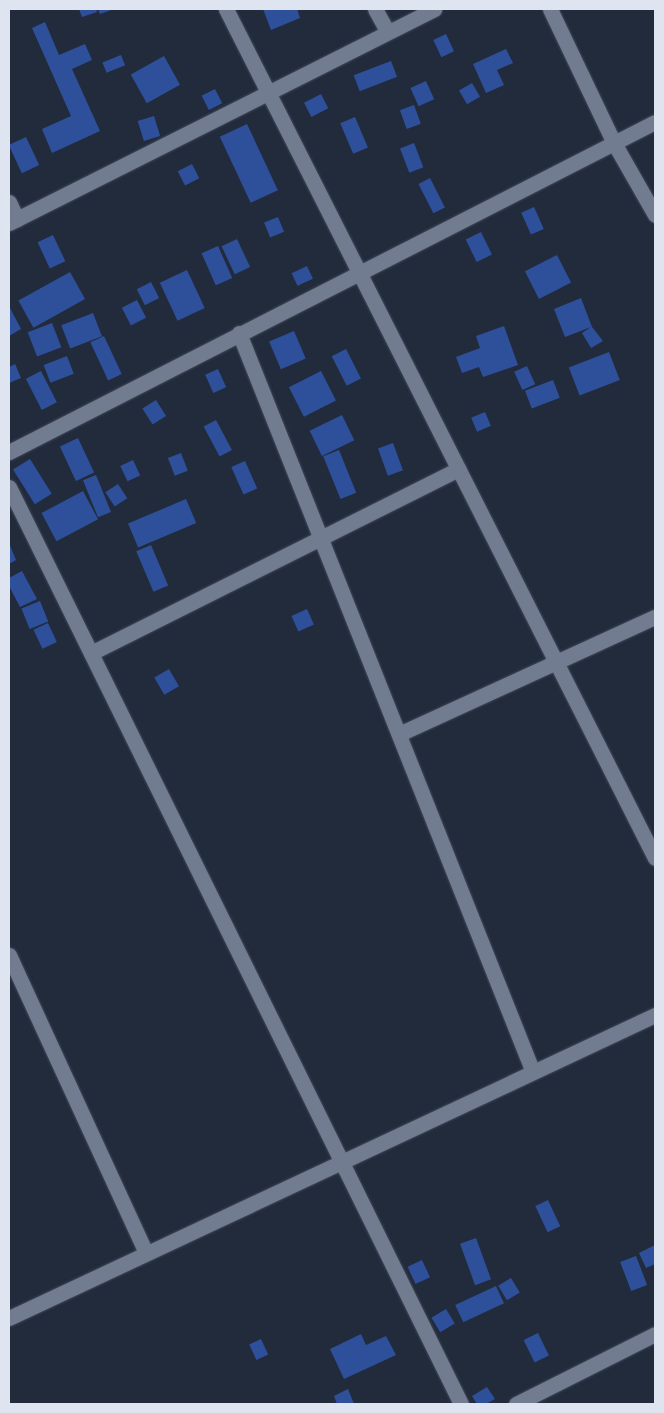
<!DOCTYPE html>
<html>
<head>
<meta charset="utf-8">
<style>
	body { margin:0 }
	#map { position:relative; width:664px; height:1413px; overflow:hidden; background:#222b3c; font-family:"Work Sans",sans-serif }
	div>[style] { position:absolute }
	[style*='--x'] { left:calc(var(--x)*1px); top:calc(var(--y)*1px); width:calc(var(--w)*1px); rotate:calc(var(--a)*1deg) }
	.building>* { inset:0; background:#2e509b; transform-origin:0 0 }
	.roads { filter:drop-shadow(0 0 1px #424958) drop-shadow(0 0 1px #424958) }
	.minor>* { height:15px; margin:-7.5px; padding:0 7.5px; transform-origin:7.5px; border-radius:7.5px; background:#717c90 }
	span { translate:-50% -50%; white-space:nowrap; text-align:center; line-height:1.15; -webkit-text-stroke:5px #10131b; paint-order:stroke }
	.frame { position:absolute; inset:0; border:10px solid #dee4f0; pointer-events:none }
</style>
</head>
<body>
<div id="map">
	<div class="building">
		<i style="clip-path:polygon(79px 9px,96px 9px,97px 12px,82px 17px)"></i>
		<i style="clip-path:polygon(98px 9px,114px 9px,100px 14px)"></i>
		<i style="clip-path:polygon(263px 9px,297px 9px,300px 18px,271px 30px)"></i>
		<i style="clip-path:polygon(45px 22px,59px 55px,85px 44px,92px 60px,72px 69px,100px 131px,52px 153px,42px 129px,71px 116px,32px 28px)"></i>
		<i style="left:446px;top:34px;width:19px;height:14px;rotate:65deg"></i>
		<i style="clip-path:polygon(506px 49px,513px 63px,497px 70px,504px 85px,486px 93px,473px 64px)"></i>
		<i style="left:121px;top:55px;width:11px;height:20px;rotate:68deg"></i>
		<i style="left:164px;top:56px;width:33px;height:38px;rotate:61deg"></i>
		<i style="left:391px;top:61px;width:17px;height:40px;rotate:69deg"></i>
		<i style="left:426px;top:81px;width:20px;height:17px;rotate:66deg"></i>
		<i style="left:472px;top:83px;width:16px;height:15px;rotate:60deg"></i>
		<i style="left:215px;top:89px;width:16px;height:15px;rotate:63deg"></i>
		<i style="left:321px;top:94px;width:16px;height:19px;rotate:63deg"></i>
		<i style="left:414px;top:105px;width:20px;height:15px;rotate:70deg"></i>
		<i style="left:154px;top:116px;width:21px;height:17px;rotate:73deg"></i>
		<i style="left:355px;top:117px;width:33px;height:16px;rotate:67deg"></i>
		<i style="left:247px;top:124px;width:73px;height:30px;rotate:65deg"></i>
		<i style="left:26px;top:137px;width:31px;height:19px;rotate:65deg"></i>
		<i style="left:414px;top:143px;width:26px;height:15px;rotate:69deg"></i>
		<i style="left:192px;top:164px;width:16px;height:16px;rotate:63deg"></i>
		<i style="left:430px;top:178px;width:33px;height:13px;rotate:63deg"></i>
		<i style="left:534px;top:207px;width:24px;height:14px;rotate:66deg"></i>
		<i style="left:278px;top:217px;width:16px;height:15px;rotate:68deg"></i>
		<i style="left:481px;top:232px;width:25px;height:17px;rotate:64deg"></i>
		<i style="left:53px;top:235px;width:29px;height:17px;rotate:65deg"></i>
		<i style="left:237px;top:239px;width:31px;height:17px;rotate:65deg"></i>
		<i style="left:218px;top:246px;width:35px;height:18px;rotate:66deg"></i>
		<i style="left:557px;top:255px;width:31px;height:36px;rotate:63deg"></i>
		<i style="left:307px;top:266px;width:14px;height:17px;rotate:65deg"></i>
		<i style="left:187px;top:270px;width:42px;height:30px;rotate:65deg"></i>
		<i style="left:70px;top:272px;width:31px;height:59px;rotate:61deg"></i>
		<i style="left:151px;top:282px;width:18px;height:16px;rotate:63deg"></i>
		<i style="clip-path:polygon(581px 298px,592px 327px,603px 341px,591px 348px,582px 333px,591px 327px,565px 337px,554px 309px)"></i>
		<i style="left:137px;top:300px;width:20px;height:17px;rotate:63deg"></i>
		<i style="clip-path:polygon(9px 306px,21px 329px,9px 336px)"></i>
		<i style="left:93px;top:313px;width:25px;height:34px;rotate:69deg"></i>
		<i style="left:52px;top:323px;width:26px;height:26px;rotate:69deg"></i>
		<i style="clip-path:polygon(504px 326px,518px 365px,483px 377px,479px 367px,462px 373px,456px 357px,480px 348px,476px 336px)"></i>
		<i style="left:294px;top:331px;width:30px;height:27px;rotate:67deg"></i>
		<i style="left:104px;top:336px;width:42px;height:15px;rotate:65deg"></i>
		<i style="left:346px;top:349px;width:33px;height:16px;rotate:63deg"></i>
		<i style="left:609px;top:352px;width:30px;height:43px;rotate:69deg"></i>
		<i style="left:67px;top:356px;width:19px;height:25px;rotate:69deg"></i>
		<i style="clip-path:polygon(15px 364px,21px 378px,9px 383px,9px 367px)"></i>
		<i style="left:527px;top:366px;width:20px;height:14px;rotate:66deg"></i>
		<i style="left:218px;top:369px;width:20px;height:14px;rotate:66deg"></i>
		<i style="left:41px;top:371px;width:35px;height:17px;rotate:63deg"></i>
		<i style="left:321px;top:371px;width:33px;height:36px;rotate:63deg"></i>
		<i style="left:553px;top:380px;width:19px;height:30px;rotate:69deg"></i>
		<i style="left:156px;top:400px;width:19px;height:16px;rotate:58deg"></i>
		<i style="left:485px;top:412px;width:15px;height:15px;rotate:67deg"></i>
		<i style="left:342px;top:415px;width:28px;height:36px;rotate:64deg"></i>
		<i style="left:216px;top:420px;width:34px;height:14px;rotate:62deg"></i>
		<i style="left:78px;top:438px;width:38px;height:20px;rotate:65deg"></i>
		<i style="left:393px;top:443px;width:29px;height:16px;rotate:70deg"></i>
		<i style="left:339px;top:450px;width:46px;height:17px;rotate:68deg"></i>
		<i style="left:181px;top:453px;width:19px;height:14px;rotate:69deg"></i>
		<i style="left:30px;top:459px;width:41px;height:20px;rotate:58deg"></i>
		<i style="left:133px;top:460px;width:17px;height:14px;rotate:65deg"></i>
		<i style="left:245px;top:461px;width:30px;height:15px;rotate:66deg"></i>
		<i style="left:96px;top:475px;width:40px;height:14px;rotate:68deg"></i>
		<i style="left:118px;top:484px;width:17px;height:15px;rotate:57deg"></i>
		<i style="left:83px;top:491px;width:32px;height:47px;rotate:62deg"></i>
		<i style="left:186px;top:499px;width:26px;height:63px;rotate:67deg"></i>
		<i style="clip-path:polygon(9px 543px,16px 560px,9px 564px)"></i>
		<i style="left:151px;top:545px;width:44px;height:16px;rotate:67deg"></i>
		<i style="clip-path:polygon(22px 571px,37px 599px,20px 607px,9px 586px,9px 578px)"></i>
		<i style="left:40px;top:601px;width:22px;height:20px;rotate:68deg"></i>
		<i style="left:307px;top:609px;width:17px;height:17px;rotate:66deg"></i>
		<i style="left:48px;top:623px;width:21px;height:16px;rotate:65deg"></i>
		<i style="left:169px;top:669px;width:20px;height:17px;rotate:60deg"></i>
		<i style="left:548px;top:1200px;width:29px;height:14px;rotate:65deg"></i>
		<i style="left:476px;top:1238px;width:44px;height:17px;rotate:70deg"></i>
		<i style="clip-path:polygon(655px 1245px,655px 1264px,646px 1268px,639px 1253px)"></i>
		<i style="left:636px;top:1256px;width:31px;height:17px;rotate:69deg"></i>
		<i style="left:422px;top:1260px;width:19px;height:16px;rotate:65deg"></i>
		<i style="left:511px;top:1278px;width:17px;height:15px;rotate:59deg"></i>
		<i style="left:496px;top:1286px;width:19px;height:45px;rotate:65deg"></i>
		<i style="left:446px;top:1309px;width:17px;height:17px;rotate:59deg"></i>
		<i style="left:538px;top:1333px;width:25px;height:16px;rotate:64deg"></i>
		<i style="clip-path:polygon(361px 1334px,366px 1345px,386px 1336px,396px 1355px,344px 1379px,330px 1349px)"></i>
		<i style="left:261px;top:1339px;width:17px;height:13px;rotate:65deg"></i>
		<i style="clip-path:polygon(487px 1387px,495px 1399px,486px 1404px,477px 1404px,472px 1396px)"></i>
		<i style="clip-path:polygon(348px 1389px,354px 1404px,337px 1404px,334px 1396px)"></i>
	</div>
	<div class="roads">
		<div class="minor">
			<i style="--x:226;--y:9;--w:951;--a:63.19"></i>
			<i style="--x:375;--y:9;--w:26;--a:61"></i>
			<i style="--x:550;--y:9;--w:148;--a:64.5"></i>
			<i style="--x:614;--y:143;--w:83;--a:60.3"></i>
			<i style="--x:9;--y:202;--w:19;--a:65"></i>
			<i style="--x:9;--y:223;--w:476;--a:-26.7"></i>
			<i style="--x:239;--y:333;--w:795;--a:68.31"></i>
			<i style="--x:9;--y:452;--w:725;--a:-27.06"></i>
			<i style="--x:9;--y:487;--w:1022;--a:63.76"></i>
			<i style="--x:91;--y:653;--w:411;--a:-26.6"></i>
			<i style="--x:399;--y:734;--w:281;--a:-24.6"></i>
			<i style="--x:9;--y:955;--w:326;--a:65.3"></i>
			<i style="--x:9;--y:1318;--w:714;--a:-25.13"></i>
			<i style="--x:516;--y:1404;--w:156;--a:-26.7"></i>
		</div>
	</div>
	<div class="frame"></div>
</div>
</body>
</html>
